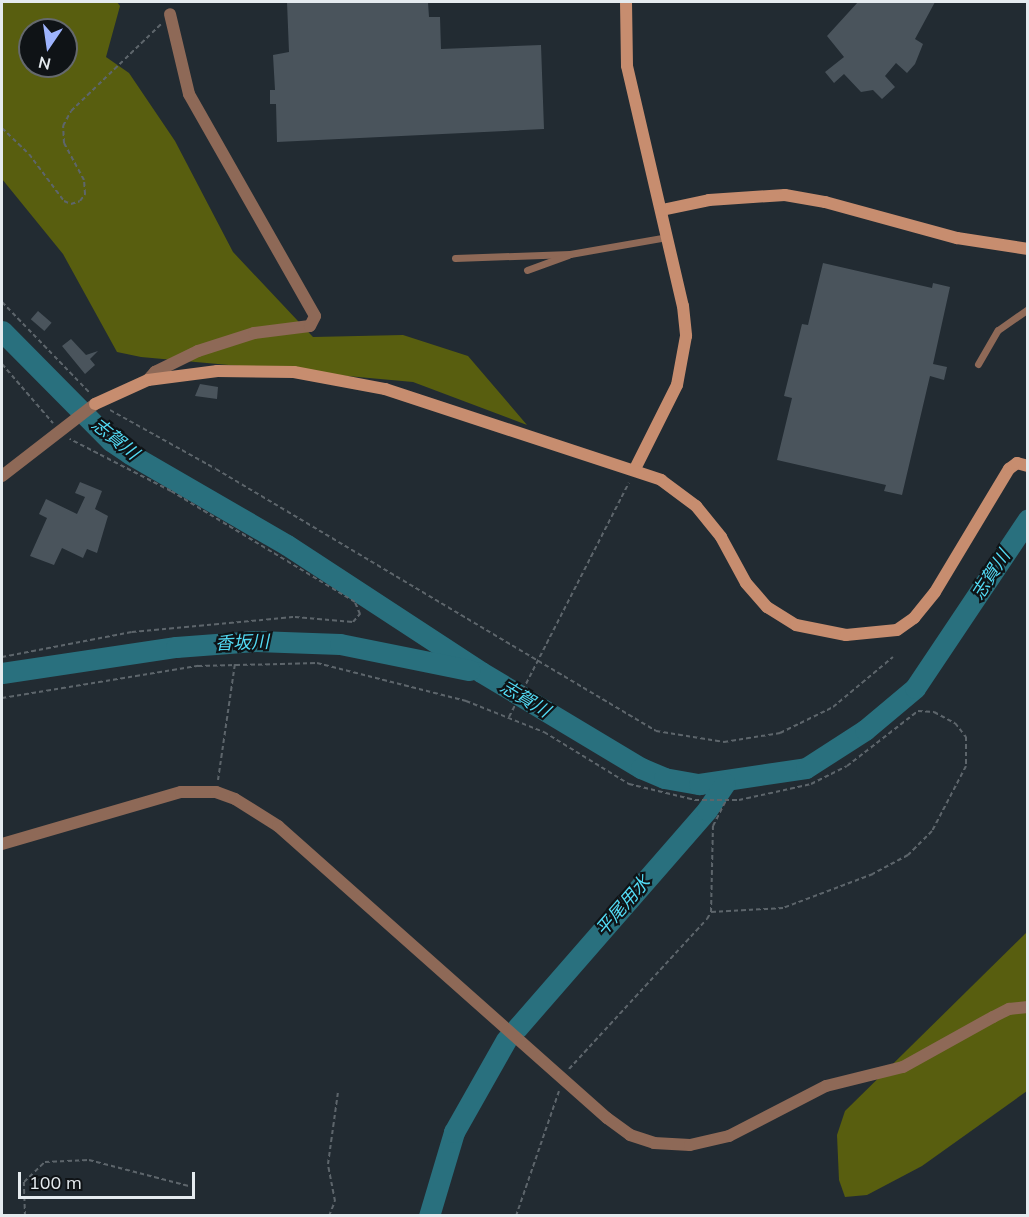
<!DOCTYPE html>
<html>
<head>
<meta charset="utf-8">
<style>
	body { margin:0 }
	#map { position:relative; width:1029px; height:1217px; overflow:hidden; background:#222b32; font-family:Mulish,"Noto Sans JP",sans-serif }
	div>[style] { position:absolute }
	[style*='--x'] { left:calc(var(--x)*1px); top:calc(var(--y)*1px); width:calc(var(--w)*1px); rotate:calc(var(--a)*1deg) }
	.forest>* { inset:0; background:#585e0f }
	.river>* { height:21px; margin:-10.5px; padding:0 10.5px; transform-origin:10.5px; border-radius:10.5px; background:#29707e }
	.building>* { inset:0; background:#4a545c; transform-origin:0 0 }
	.path>* { height:2px; margin-top:-1px; transform-origin:0; background:repeating-linear-gradient(90deg,#5d656b 0 4.5px,transparent 0 7.5px) }
	.lane>* { height:7px; margin:-3.5px; padding:0 3.5px; transform-origin:3.5px; border-radius:3.5px; background:#8e6957 }
	.street>* { height:12px; margin:-6px; padding:0 6px; transform-origin:6px; border-radius:6px; background:#8e6957 }
	.secondary>* { height:12px; margin:-6px; padding:0 6px; transform-origin:6px; border-radius:6px; background:#c78d6f }
	span { translate:-50% -50%; white-space:nowrap; text-align:center; line-height:1.15; -webkit-text-stroke:4.5px #0f1316; paint-order:stroke }
	.water-label { font-size:18px; color:#53dbf5; font-style:italic }
	.frame { position:absolute; inset:0; border:3px solid #e5ebef; pointer-events:none }
	.north { position:absolute; left:18px; top:18px; width:60px; height:60px; box-sizing:border-box; background:#0f1316; border:2px solid #65696d; border-radius:50%; rotate:193deg; font-size:16px; font-weight:700; line-height:24px; text-align:center; color:#e5ebef }
	.north::after { content:''; display:block; margin:auto; width:21px; height:27px; background:#9eb4fd; clip-path:polygon(50% 0,100% 100%,50% 72%,0 100%) }
	.scale { position:absolute; left:18px; top:1172px; width:177px; height:27px; box-sizing:border-box; border:3px solid #e5ebef; border-top:0; padding-left:8px; font-size:18px; line-height:21px; white-space:nowrap; color:#e5ebef; -webkit-text-stroke:4px #0f1316; paint-order:stroke }
</style>
</head>
<body>
<div id="map">
	<div class="forest">
		<i style="clip-path:polygon(evenodd,2px 2px,117px 2px,120px 6px,106px 57px,129px 73px,175px 141px,233px 252px,313px 337px,403px 335px,468px 356px,527px 425px,413px 382px,141px 357px,117px 352px,63px 254px,2px 179px,2px 2px,30px 30px,66px 30px,66px 66px,30px 66px,30px 30px)"></i>
		<i style="clip-path:polygon(1027px 932px,1027px 1091px,922px 1166px,867px 1195px,845px 1197px,839px 1180px,837px 1135px,845px 1111px)"></i>
	</div>
	<div class="river">
		<i style="--x:2;--y:331;--w:155;--a:45.3"></i>
		<i style="--x:111;--y:441;--w:23;--a:34"></i>
		<i style="--x:130;--y:454;--w:181;--a:30.1"></i>
		<i style="--x:287;--y:545;--w:232;--a:33.2"></i>
		<i style="--x:481;--y:672;--w:187;--a:31"></i>
		<i style="--x:641;--y:768;--w:25;--a:23"></i>
		<i style="--x:664;--y:778;--w:36;--a:10"></i>
		<i style="--x:699;--y:784;--w:108;--a:-8.5"></i>
		<i style="--x:806;--y:768;--w:70;--a:-32.8"></i>
		<i style="--x:865;--y:730;--w:65;--a:-40"></i>
		<i style="--x:915;--y:688;--w:203;--a:-56.2"></i>
		<i style="--x:2;--y:673;--w:176;--a:-8.5"></i>
		<i style="--x:176;--y:647;--w:80;--a:-4.3"></i>
		<i style="--x:256;--y:641;--w:84;--a:2"></i>
		<i style="--x:340;--y:644;--w:132;--a:11.4"></i>
		<i style="--x:517;--y:1028;--w:289;--a:-48.9"></i>
		<i style="--x:707;--y:810;--w:32;--a:-56"></i>
		<i style="--x:429;--y:1216;--w:88;--a:-73.4"></i>
		<i style="--x:454;--y:1132;--w:106;--a:-60.5"></i>
	</div>
	<div class="building">
		<i style="clip-path:polygon(287px 2px,428px 2px,429px 17px,440px 17px,441px 49px,541px 45px,544px 129px,277px 142px,276px 104px,270px 104px,270px 90px,275px 90px,273px 55px,289px 52px)"></i>
		<i style="clip-path:polygon(858px 2px,935px 2px,915px 39px,923px 44px,915px 64px,907px 73px,896px 63px,885px 76px,895px 87px,882px 99px,873px 90px,861px 92px,844px 74px,834px 83px,825px 72px,844px 57px,827px 36px)"></i>
		<i style="clip-path:polygon(823px 263px,932px 288px,933px 283px,950px 287px,933px 364px,947px 367px,944px 380px,930px 376px,902px 495px,884px 491px,886px 485px,777px 460px,792px 398px,784px 396px,802px 324px,808px 325px)"></i>
		<i style="left:38px;top:311px;width:18px;height:11px;rotate:41deg"></i>
		<i style="clip-path:polygon(71px 339px,86px 355px,98px 351px,90px 359px,95px 365px,85px 374px,62px 346px)"></i>
		<i style="clip-path:polygon(200px 384px,218px 387px,217px 399px,195px 396px)"></i>
		<i style="clip-path:polygon(80px 482px,102px 491px,95px 509px,108px 516px,97px 553px,87px 549px,83px 558px,62px 548px,54px 565px,30px 556px,47px 518px,39px 514px,46px 499px,77px 514px,85px 497px,75px 493px)"></i>
	</div>
	<div class="path">
		<i style="--x:2;--y:128;--w:37;--a:44"></i>
		<i style="--x:29;--y:154;--w:59;--a:53.3"></i>
		<i style="--x:64;--y:201;--w:8;--a:23"></i>
		<i style="--x:71;--y:204;--w:9;--a:-18"></i>
		<i style="--x:80;--y:201;--w:9;--a:-54"></i>
		<i style="--x:85;--y:194;--w:14;--a:-94"></i>
		<i style="--x:84;--y:180;--w:42;--a:-118.4"></i>
		<i style="--x:64;--y:143;--w:17;--a:-93"></i>
		<i style="--x:63;--y:126;--w:17;--a:-62"></i>
		<i style="--x:71;--y:111;--w:125;--a:-44"></i>
		<i style="--x:2;--y:302;--w:127;--a:46"></i>
		<i style="--x:2;--y:364;--w:78;--a:49.2"></i>
		<i style="--x:110;--y:410;--w:121;--a:29.1"></i>
		<i style="--x:216;--y:469;--w:512;--a:30.77"></i>
		<i style="--x:656;--y:731;--w:69;--a:9.2"></i>
		<i style="--x:724;--y:742;--w:57;--a:-9.1"></i>
		<i style="--x:780;--y:733;--w:59;--a:-26.1"></i>
		<i style="--x:833;--y:707;--w:78;--a:-39.8"></i>
		<i style="--x:2;--y:657;--w:132;--a:-10.9"></i>
		<i style="--x:132;--y:632;--w:164;--a:-5.3"></i>
		<i style="--x:295;--y:617;--w:58;--a:4.9"></i>
		<i style="--x:353;--y:622;--w:11;--a:-49"></i>
		<i style="--x:360;--y:614;--w:13;--a:-113"></i>
		<i style="--x:355;--y:602;--w:215;--a:-148.9"></i>
		<i style="--x:171;--y:491;--w:114;--a:-152.8"></i>
		<i style="--x:2;--y:698;--w:199;--a:-9.3"></i>
		<i style="--x:198;--y:666;--w:119;--a:-1.4"></i>
		<i style="--x:317;--y:663;--w:154;--a:14.3"></i>
		<i style="--x:466;--y:701;--w:84;--a:21.7"></i>
		<i style="--x:544;--y:732;--w:100;--a:31.5"></i>
		<i style="--x:629;--y:784;--w:68;--a:13.6"></i>
		<i style="--x:695;--y:800;--w:44;--a:0"></i>
		<i style="--x:739;--y:800;--w:74;--a:-12.5"></i>
		<i style="--x:811;--y:784;--w:40;--a:-26.6"></i>
		<i style="--x:847;--y:766;--w:90;--a:-37.8"></i>
		<i style="--x:918;--y:711;--w:16;--a:4"></i>
		<i style="--x:934;--y:712;--w:24;--a:28"></i>
		<i style="--x:955;--y:723;--w:18;--a:52"></i>
		<i style="--x:966;--y:737;--w:29;--a:90"></i>
		<i style="--x:966;--y:766;--w:73;--a:117.6"></i>
		<i style="--x:932;--y:831;--w:34;--a:135"></i>
		<i style="--x:908;--y:855;--w:40;--a:152"></i>
		<i style="--x:873;--y:874;--w:96;--a:159.3"></i>
		<i style="--x:783;--y:908;--w:72;--a:176.8"></i>
		<i style="--x:509;--y:717;--w:263;--a:-62.9"></i>
		<i style="--x:218;--y:780;--w:117;--a:-81.7"></i>
		<i style="--x:569;--y:1069;--w:204;--a:-47.4"></i>
		<i style="--x:707;--y:919;--w:8;--a:-60"></i>
		<i style="--x:711;--y:912;--w:86;--a:-88.7"></i>
		<i style="--x:713;--y:826;--w:29;--a:-63"></i>
		<i style="--x:25;--y:1216;--w:34;--a:-92"></i>
		<i style="--x:24;--y:1182;--w:29;--a:-44"></i>
		<i style="--x:45;--y:1162;--w:44;--a:-2.6"></i>
		<i style="--x:89;--y:1160;--w:103;--a:14.6"></i>
		<i style="--x:329;--y:1216;--w:16;--a:-68"></i>
		<i style="--x:335;--y:1201;--w:38;--a:-101"></i>
		<i style="--x:328;--y:1164;--w:73;--a:-82.1"></i>
		<i style="--x:516;--y:1216;--w:132;--a:-71"></i>
	</div>
	<div class="lane">
		<i style="--x:455;--y:258;--w:115;--a:-2"></i>
		<i style="--x:570;--y:254;--w:98;--a:-9.9"></i>
		<i style="--x:527;--y:270;--w:44;--a:-20.1"></i>
		<i style="--x:978;--y:364;--w:39;--a:-60"></i>
		<i style="--x:998;--y:330;--w:37;--a:-35"></i>
	</div>
	<div class="street">
		<i style="--x:148;--y:380;--w:11;--a:-49"></i>
		<i style="--x:155;--y:372;--w:48;--a:-26"></i>
		<i style="--x:198;--y:351;--w:59;--a:-17.8"></i>
		<i style="--x:254;--y:333;--w:56;--a:-7.1"></i>
		<i style="--x:310;--y:326;--w:11;--a:-63"></i>
		<i style="--x:315;--y:316;--w:255;--a:-119.6"></i>
		<i style="--x:189;--y:94;--w:82;--a:-103.4"></i>
		<i style="--x:2;--y:476;--w:118;--a:-37.7"></i>
		<i style="--x:2;--y:844;--w:186;--a:-16.2"></i>
		<i style="--x:181;--y:792;--w:35;--a:0"></i>
		<i style="--x:216;--y:792;--w:20;--a:20"></i>
		<i style="--x:235;--y:799;--w:51;--a:32.1"></i>
		<i style="--x:278;--y:826;--w:440;--a:41.6"></i>
		<i style="--x:607;--y:1118;--w:29;--a:36"></i>
		<i style="--x:630;--y:1135;--w:25;--a:18"></i>
		<i style="--x:654;--y:1143;--w:36;--a:3"></i>
		<i style="--x:690;--y:1145;--w:40;--a:-13"></i>
		<i style="--x:729;--y:1136;--w:109;--a:-27.3"></i>
		<i style="--x:826;--y:1086;--w:79;--a:-13.9"></i>
		<i style="--x:903;--y:1067;--w:103;--a:-29.1"></i>
		<i style="--x:993;--y:1017;--w:18;--a:-27"></i>
		<i style="--x:1009;--y:1009;--w:19;--a:-6"></i>
	</div>
	<div class="secondary">
		<i style="--x:626;--y:2;--w:64;--a:89.1"></i>
		<i style="--x:627;--y:66;--w:246;--a:76.9"></i>
		<i style="--x:683;--y:306;--w:30;--a:84"></i>
		<i style="--x:686;--y:336;--w:50;--a:100.4"></i>
		<i style="--x:677;--y:385;--w:94;--a:116.6"></i>
		<i style="--x:662;--y:210;--w:48;--a:-12"></i>
		<i style="--x:709;--y:200;--w:76;--a:-3.8"></i>
		<i style="--x:785;--y:195;--w:41;--a:9.9"></i>
		<i style="--x:825;--y:202;--w:137;--a:15.3"></i>
		<i style="--x:957;--y:238;--w:72;--a:8.8"></i>
		<i style="--x:95;--y:404;--w:58;--a:-24.4"></i>
		<i style="--x:148;--y:380;--w:70;--a:-7.4"></i>
		<i style="--x:217;--y:371;--w:77;--a:0.7"></i>
		<i style="--x:294;--y:372;--w:93;--a:10.6"></i>
		<i style="--x:385;--y:389;--w:291;--a:18.2"></i>
		<i style="--x:661;--y:480;--w:44;--a:36.6"></i>
		<i style="--x:696;--y:506;--w:40;--a:51"></i>
		<i style="--x:721;--y:537;--w:52;--a:61.5"></i>
		<i style="--x:746;--y:583;--w:32;--a:49"></i>
		<i style="--x:767;--y:607;--w:34;--a:32"></i>
		<i style="--x:796;--y:625;--w:51;--a:11.3"></i>
		<i style="--x:846;--y:635;--w:51;--a:-5.6"></i>
		<i style="--x:897;--y:630;--w:21;--a:-35"></i>
		<i style="--x:914;--y:618;--w:33;--a:-51"></i>
		<i style="--x:935;--y:592;--w:144;--a:-59"></i>
		<i style="--x:1009;--y:469;--w:10;--a:-37"></i>
		<i style="--x:1017;--y:463;--w:11;--a:15"></i>
	</div>
	<div class="water-label">
		<span style="left:115px;top:439px;rotate:39deg">志賀川</span>
		<span style="left:991px;top:575px;rotate:-57deg">志賀川</span>
		<span style="left:242px;top:643px;rotate:-2deg">香坂川</span>
		<span style="left:525px;top:699px;rotate:31deg">志賀川</span>
		<span style="left:623px;top:906px;rotate:-49deg">平尾用水</span>
	</div>
	<div class="frame"></div>
	<div class="north">N</div>
	<div class="scale">100 m</div>
</div>
</body>
</html>
